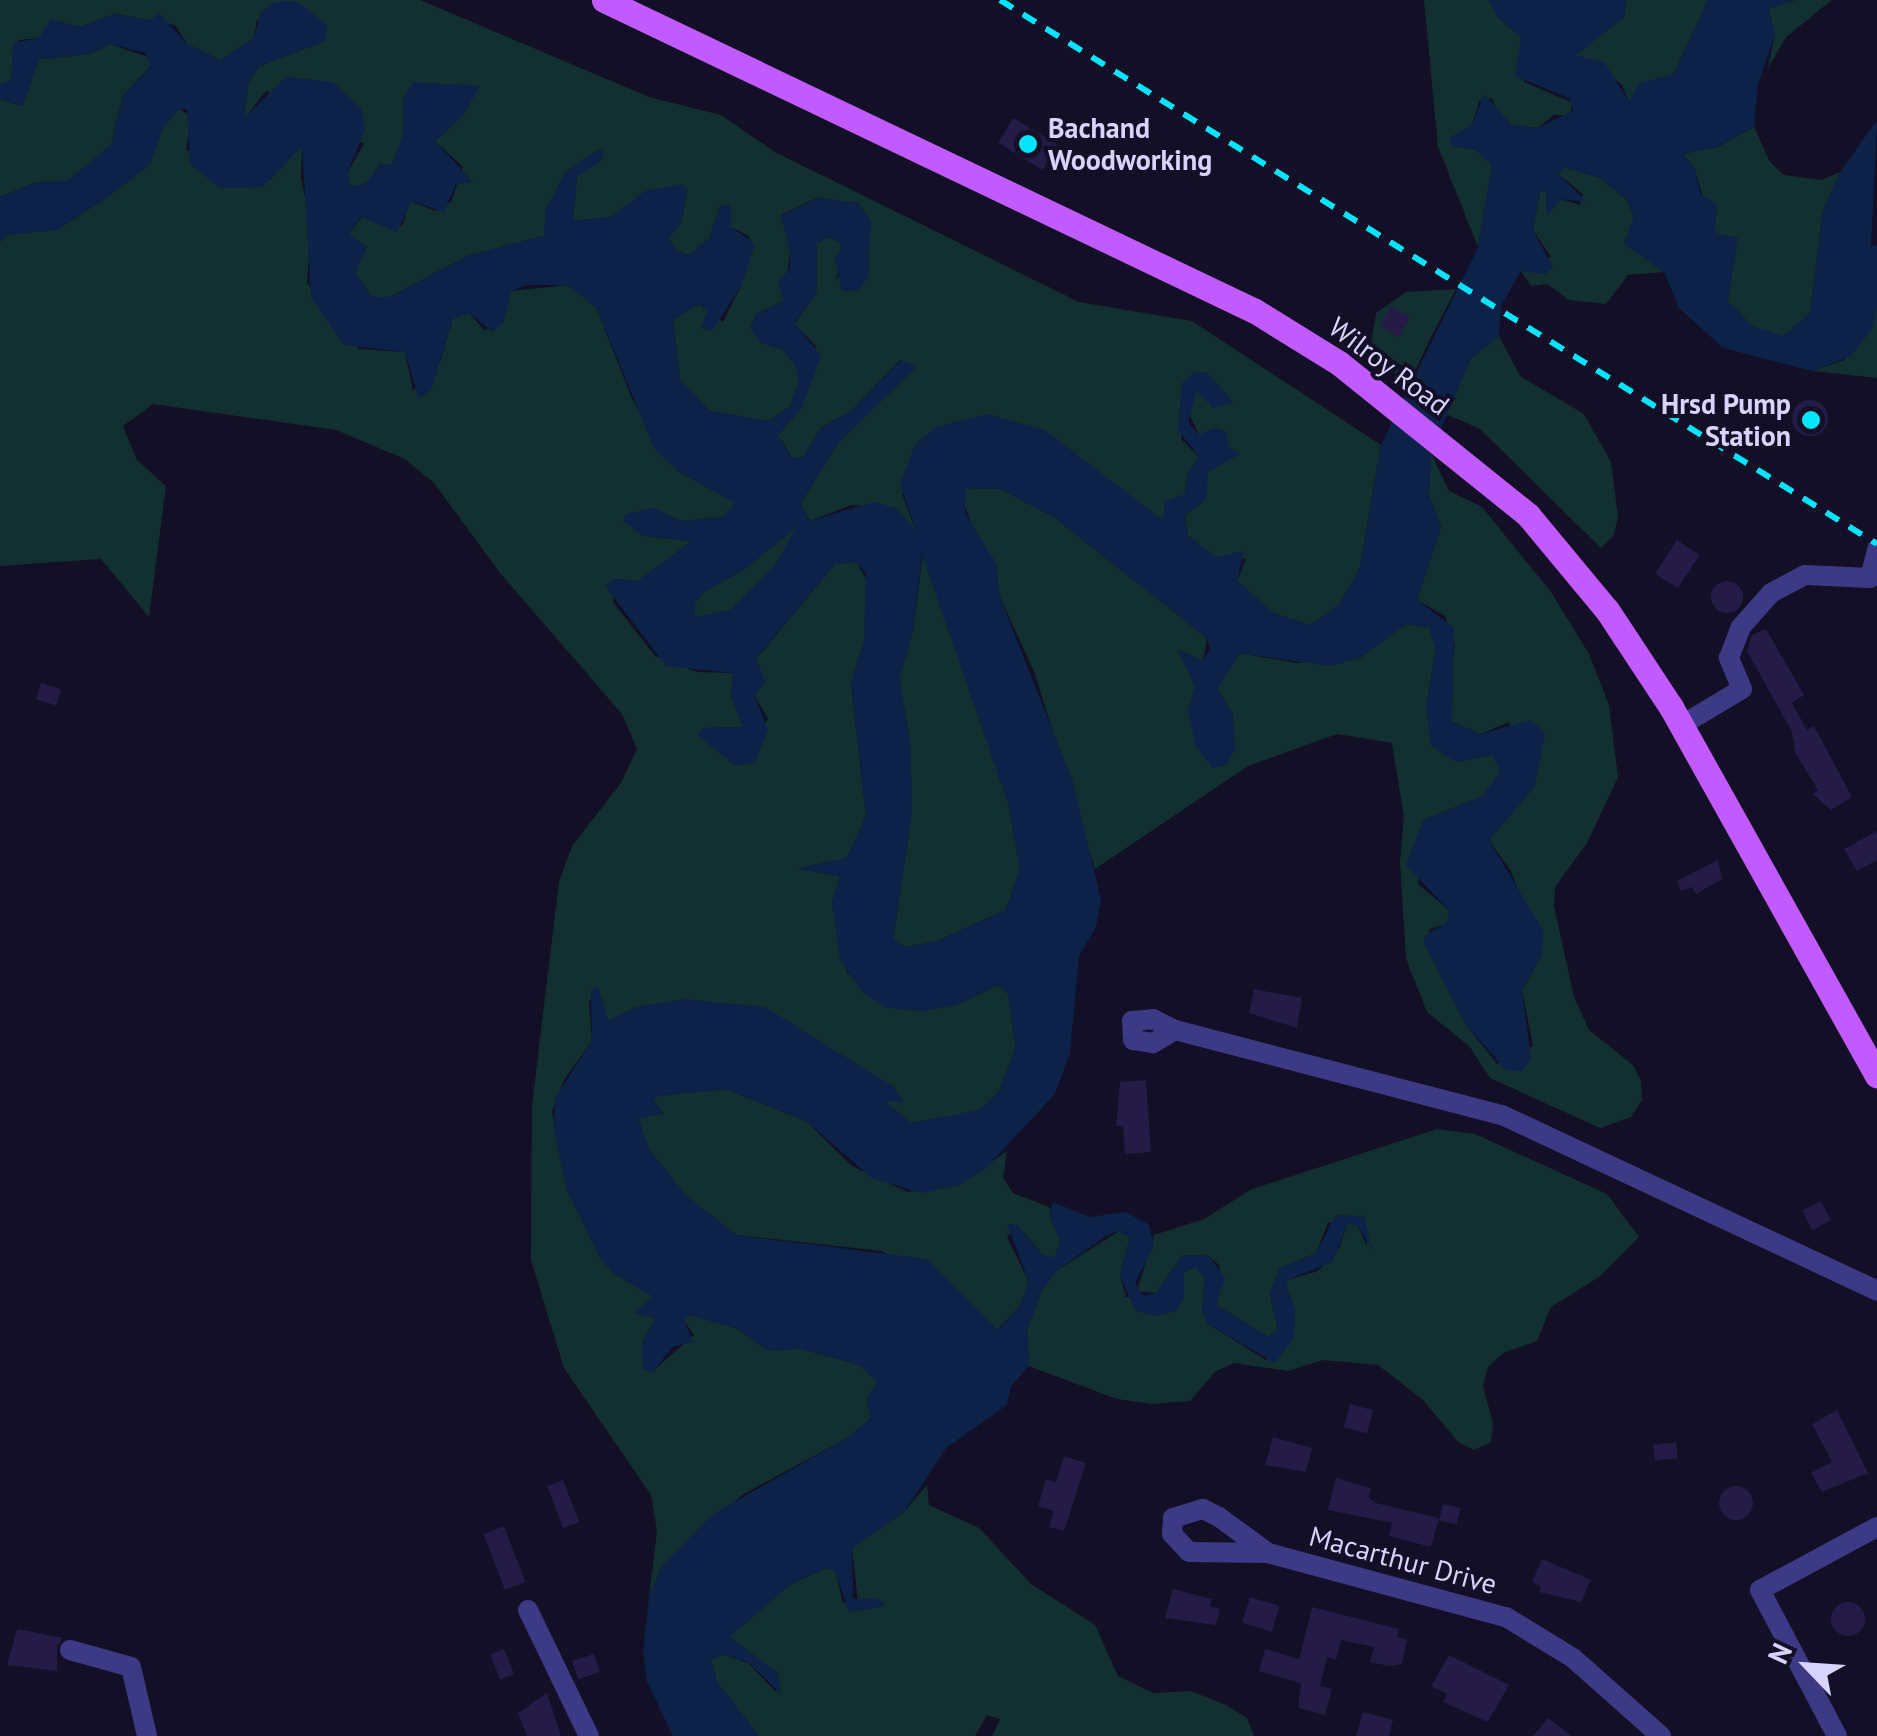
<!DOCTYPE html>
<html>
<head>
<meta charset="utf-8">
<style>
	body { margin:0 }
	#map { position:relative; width:1877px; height:1736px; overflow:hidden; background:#130f26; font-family:"PT Sans",sans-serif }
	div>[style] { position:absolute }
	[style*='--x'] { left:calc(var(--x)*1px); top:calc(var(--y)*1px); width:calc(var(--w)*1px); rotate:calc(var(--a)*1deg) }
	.green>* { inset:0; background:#12302f }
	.water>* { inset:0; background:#0c2248 }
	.building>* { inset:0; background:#241b47; transform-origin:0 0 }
	.round { border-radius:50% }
	.street>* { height:20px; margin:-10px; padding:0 10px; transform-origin:10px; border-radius:10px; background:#3d3a85 }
	.primary>* { height:25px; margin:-12.5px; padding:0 12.5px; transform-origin:12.5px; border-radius:12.5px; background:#c25bff }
	.rail>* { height:6px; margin-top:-3px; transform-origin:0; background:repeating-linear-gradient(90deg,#00e5ff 0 15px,transparent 0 27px) }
	.dots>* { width:28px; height:28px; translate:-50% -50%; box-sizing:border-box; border:5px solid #130f26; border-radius:50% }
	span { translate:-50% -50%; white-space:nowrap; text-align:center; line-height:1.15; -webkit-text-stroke:8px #130f26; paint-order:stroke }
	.poi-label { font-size:28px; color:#d9d4ff; font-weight:700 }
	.left { translate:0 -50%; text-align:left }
	.right { translate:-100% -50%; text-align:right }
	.street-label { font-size:28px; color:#d9d4ff }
	.north { position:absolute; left:1757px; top:1616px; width:100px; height:100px; -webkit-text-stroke:8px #130f26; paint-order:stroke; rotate:295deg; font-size:28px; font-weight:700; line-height:40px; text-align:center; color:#d9d4ff }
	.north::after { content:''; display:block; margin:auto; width:35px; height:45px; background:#d9d4ff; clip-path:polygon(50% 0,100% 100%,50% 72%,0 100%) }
</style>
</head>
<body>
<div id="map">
	<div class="green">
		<i style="clip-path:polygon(0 0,420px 0,649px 97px,721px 115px,775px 152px,1079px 302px,1192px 321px,1381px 445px,1360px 568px,1339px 605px,1310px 625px,1273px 613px,1237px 581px,1246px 559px,1215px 557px,1188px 536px,1184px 516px,1206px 499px,1199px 435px,1187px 409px,1197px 391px,1202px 392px,1193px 373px,1181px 439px,1199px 457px,1187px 474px,1185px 494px,1163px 521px,1044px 430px,902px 494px,916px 531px,895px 508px,851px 505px,810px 521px,800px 504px,838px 443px,916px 367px,900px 360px,851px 411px,821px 428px,803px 457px,792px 458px,778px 435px,802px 407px,816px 346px,794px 324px,817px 292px,817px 243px,829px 237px,842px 244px,836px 281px,871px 221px,858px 203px,817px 198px,781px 215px,790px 251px,784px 301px,756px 314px,760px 342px,783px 350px,796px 366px,799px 381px,790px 407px,769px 421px,710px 411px,680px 380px,673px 320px,699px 304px,723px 322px,741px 286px,749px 236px,731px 227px,730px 205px,720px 207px,709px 239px,689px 255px,676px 251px,668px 238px,681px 223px,687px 190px,645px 192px,611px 217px,573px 221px,577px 175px,601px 161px,598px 150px,546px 209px,544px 236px,467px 256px,390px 297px,372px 297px,358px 285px,349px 234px,362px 217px,402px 226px,410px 201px,435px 211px,451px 202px,463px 167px,435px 141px,463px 115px,404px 96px,403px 138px,391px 166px,380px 164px,367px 183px,350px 187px,347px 173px,364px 144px,266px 91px,244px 119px,248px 84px,259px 66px,325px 41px,257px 19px,254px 38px,220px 60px,187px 44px,175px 25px,115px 14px,80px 27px,51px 20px,40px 38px,19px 40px,11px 81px,0 84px)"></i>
		<i style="clip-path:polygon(1424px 0,1489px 0,1498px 18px,1521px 37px,1524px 82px,1573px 103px,1569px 115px,1554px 115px,1538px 128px,1511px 125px,1499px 118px,1492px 98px,1479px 101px,1472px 125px,1452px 146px,1476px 150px,1492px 165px,1478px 247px,1438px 147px)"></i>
		<i style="clip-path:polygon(1626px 0,1708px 0,1674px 74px,1629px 103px,1622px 84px,1575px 55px,1624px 17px)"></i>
		<i style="clip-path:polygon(1796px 0,1832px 0,1786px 37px,1768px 68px,1775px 34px,1768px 8px)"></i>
		<i style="clip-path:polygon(110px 44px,151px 58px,151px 66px,123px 96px,111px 145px,67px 182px,37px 182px,0 197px,0 99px,22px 106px,39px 59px,91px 54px)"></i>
		<i style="clip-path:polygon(179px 109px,191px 116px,186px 150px,271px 180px,283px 159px,302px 146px,301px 178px,311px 226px,307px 283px,359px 349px,405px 352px,413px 391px,440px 362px,453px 318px,469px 313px,484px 330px,503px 322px,511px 291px,568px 285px,596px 307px,632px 399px,678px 471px,736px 503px,723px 517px,681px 521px,654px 508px,624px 521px,644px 536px,692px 541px,638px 581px,615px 579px,613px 602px,655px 656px,697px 672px,733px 673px,731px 697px,744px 727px,704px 728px,736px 766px,768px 719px,755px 696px,756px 659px,835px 564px,856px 562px,868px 582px,864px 641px,851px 683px,866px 816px,847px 858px,801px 868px,840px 876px,832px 903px,847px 973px,954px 1006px,998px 985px,1008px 994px,1016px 1048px,999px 1092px,979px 1111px,911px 1123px,885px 1102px,894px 1087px,851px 1062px,636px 1007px,608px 1021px,598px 987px,589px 1002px,592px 1041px,564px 1080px,552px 1112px,567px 1190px,600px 1257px,613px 1273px,653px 1296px,656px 1319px,642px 1343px,653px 1371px,694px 1335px,683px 1319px,691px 1315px,736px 1328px,767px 1350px,802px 1349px,860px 1365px,878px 1382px,867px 1398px,871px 1418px,849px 1437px,742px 1495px,662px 1566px,649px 1597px,657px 1531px,651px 1495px,564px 1368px,531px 1260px,532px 1105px,559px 882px,572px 846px,621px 783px,637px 749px,622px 714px,500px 573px,434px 483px,405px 459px,336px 430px,153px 404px,123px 426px,137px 460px,166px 486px,149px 617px,101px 559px,0 566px,0 242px,9px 234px,57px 230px,106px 198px,150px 164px,163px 127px)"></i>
		<i style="clip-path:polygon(1754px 127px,1770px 162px,1784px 175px,1822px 180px,1840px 172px,1823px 211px,1810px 313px,1783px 337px,1752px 326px,1728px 301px,1737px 238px,1714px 233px,1694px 167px,1683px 154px,1717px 147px)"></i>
		<i style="clip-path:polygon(1564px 167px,1600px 178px,1627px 200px,1634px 219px,1624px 243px,1664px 272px,1628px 275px,1606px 304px,1569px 300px,1547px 284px,1531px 286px,1521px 271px,1551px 257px,1533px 230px,1540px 190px,1546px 191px,1547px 215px,1561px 199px,1580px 205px,1583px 194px,1557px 173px)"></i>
		<i style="clip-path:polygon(1456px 289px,1431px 337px,1408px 386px,1370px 350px,1376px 313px,1406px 292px)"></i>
		<i style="clip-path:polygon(1877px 305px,1877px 378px,1812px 371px,1844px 360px)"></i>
		<i style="clip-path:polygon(1499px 336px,1520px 376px,1584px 414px,1611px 462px,1618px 517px,1614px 535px,1601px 548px,1480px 429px,1446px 414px,1471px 358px)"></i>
		<i style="clip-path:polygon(1431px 453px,1449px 491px,1482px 507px,1551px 592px,1589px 654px,1609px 705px,1618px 777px,1587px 843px,1555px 887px,1554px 906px,1574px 997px,1589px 1030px,1633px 1065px,1641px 1081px,1642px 1100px,1631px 1117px,1600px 1128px,1490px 1078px,1470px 1047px,1427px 1012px,1406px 959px,1400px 862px,1404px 817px,1392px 743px,1337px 734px,1248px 766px,1095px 869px,1035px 674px,999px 595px,996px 563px,980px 547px,961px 495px,966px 488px,1001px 489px,1054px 517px,1207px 638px,1203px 661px,1178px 650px,1195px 686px,1188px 712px,1233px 714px,1217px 689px,1239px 653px,1297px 663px,1360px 658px,1406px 624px,1429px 627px,1436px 648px,1426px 707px,1456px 762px,1492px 755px,1501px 771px,1483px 796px,1423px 820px,1418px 884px,1449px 910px,1447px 924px,1430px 929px,1425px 945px,1466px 1025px,1497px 1064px,1533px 1046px,1522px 990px,1542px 954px,1511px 871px,1489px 840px,1535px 786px,1509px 722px,1481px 734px,1452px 722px,1447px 702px,1455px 644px,1445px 616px,1417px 600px,1441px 527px,1429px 495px)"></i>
		<i style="clip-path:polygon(797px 526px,800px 532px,775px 565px,731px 610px,695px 618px,694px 604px,705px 591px,745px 569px)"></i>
		<i style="clip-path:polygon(923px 553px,1009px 806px,1020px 869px,1006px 910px,935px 942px,905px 947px,893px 940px,912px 810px,910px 742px,899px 678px,913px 632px)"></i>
		<i style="clip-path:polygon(726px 1089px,806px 1121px,852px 1166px,907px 1192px,959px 1185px,1007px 1151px,1003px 1178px,1013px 1193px,1049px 1207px,1061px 1241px,1054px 1259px,1042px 1254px,1017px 1225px,1007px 1237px,1029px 1282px,1020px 1306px,997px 1330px,882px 1251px,736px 1235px,685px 1195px,649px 1149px,638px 1119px,663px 1113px,653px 1101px,657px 1096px)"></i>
		<i style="clip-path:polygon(1437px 1129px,1475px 1134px,1607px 1194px,1639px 1237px,1599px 1277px,1551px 1307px,1537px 1341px,1503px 1353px,1488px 1367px,1483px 1386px,1493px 1423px,1491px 1442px,1474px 1450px,1458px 1442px,1423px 1400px,1378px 1365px,1323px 1360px,1288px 1371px,1234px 1363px,1215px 1372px,1190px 1401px,1153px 1404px,1117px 1399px,1029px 1366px,1027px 1329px,1042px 1290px,1056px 1271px,1119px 1231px,1130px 1237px,1120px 1276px,1126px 1297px,1184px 1298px,1184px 1272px,1196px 1267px,1205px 1278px,1202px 1308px,1208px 1324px,1266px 1360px,1295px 1312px,1285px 1281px,1318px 1271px,1339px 1248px,1348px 1222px,1358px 1226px,1367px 1247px,1364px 1216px,1328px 1223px,1316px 1253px,1280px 1268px,1270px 1294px,1278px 1330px,1268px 1337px,1216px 1305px,1220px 1266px,1209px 1256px,1183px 1255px,1156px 1293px,1137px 1291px,1154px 1235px,1204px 1219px,1252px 1189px)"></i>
		<i style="clip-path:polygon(927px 1485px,929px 1505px,979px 1528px,1031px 1584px,1095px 1625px,1118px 1676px,1153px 1693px,1191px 1691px,1226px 1705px,1247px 1718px,1254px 1736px,992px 1736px,1000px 1719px,987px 1715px,975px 1736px,759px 1736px,717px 1682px,711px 1660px,723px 1654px,748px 1663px,776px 1692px,778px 1673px,729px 1637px,789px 1585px,826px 1568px,835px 1570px,843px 1603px,858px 1602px,852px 1548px,905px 1511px)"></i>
	</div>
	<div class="water">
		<i style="clip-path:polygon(evenodd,1489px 0,1626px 0,1624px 17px,1576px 55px,1604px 62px,1629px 102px,1639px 83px,1674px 74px,1708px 0,1796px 0,1768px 9px,1775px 34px,1758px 85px,1754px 127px,1716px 147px,1683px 154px,1694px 167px,1701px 195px,1717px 204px,1715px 233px,1738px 238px,1728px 301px,1752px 326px,1783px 336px,1810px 313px,1823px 211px,1840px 172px,1877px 120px,1871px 247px,1877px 244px,1877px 305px,1872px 329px,1851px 356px,1812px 371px,1723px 348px,1679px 308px,1664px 272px,1624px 243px,1634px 218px,1627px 200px,1600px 178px,1564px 167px,1557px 173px,1587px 202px,1561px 199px,1547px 217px,1546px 191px,1540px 190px,1533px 230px,1553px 268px,1545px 274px,1521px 271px,1501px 306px,1499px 336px,1471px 358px,1431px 453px,1429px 495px,1441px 527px,1417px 600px,1454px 628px,1452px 722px,1481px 734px,1530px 720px,1545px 733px,1535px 786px,1489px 840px,1543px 931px,1542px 954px,1522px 990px,1531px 1060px,1521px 1071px,1507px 1071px,1466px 1025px,1425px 945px,1424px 936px,1447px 923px,1449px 910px,1406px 865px,1423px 820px,1483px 796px,1501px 771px,1492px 755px,1456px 762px,1431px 746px,1426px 707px,1436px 648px,1429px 627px,1406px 624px,1360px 658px,1330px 666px,1239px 653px,1217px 689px,1233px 714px,1235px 750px,1226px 765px,1213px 768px,1196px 747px,1188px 712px,1195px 686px,1178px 650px,1203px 661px,1210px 649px,1207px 638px,1054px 517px,1001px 489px,966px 488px,965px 513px,996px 563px,999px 595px,1073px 782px,1101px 900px,1096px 927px,1079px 956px,1070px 1053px,1055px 1094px,984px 1170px,959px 1185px,923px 1193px,873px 1179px,806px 1121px,726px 1089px,657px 1096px,653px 1102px,664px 1113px,638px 1119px,649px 1149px,685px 1195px,736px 1235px,927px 1259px,998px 1330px,1020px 1306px,1029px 1282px,1007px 1224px,1017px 1225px,1042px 1254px,1054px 1258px,1060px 1241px,1049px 1216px,1053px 1202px,1090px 1217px,1126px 1212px,1149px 1225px,1154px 1246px,1135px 1283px,1144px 1296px,1156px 1293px,1183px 1255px,1209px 1256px,1225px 1278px,1216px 1305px,1268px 1337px,1278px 1330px,1270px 1294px,1280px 1268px,1316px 1253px,1336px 1215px,1364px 1216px,1372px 1250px,1358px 1226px,1348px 1223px,1332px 1262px,1285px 1281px,1295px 1312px,1294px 1337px,1275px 1363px,1208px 1324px,1202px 1308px,1205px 1278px,1196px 1267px,1184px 1272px,1184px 1298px,1176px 1311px,1155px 1316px,1135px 1310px,1120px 1276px,1130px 1237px,1119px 1231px,1106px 1236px,1056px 1271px,1042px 1290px,1027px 1329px,1029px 1366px,1011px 1386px,1007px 1405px,946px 1448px,905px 1511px,852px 1548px,853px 1599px,877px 1598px,886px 1606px,849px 1612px,835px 1571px,826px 1568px,789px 1585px,729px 1637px,778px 1673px,781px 1694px,748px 1662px,723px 1654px,711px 1660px,717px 1682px,759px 1736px,673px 1736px,647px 1682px,643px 1652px,649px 1597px,662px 1566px,713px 1514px,849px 1437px,871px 1418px,867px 1398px,878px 1382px,860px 1365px,802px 1349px,767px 1350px,736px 1328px,691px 1315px,684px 1320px,693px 1342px,672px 1347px,653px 1372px,643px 1370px,642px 1343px,656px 1319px,635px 1313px,653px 1296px,613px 1273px,599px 1256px,567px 1190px,554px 1131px,555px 1098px,592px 1041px,591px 989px,598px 987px,608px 1021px,636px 1007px,686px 999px,765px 1007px,894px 1087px,904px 1101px,885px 1102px,911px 1123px,979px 1110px,999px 1092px,1016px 1048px,1008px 994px,998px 985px,954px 1006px,923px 1011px,887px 1008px,862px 992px,840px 960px,832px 903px,840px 876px,797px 869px,847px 858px,866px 816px,851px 683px,864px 641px,866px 573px,856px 562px,835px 564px,756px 658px,765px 681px,755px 696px,768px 730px,755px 762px,736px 766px,697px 735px,704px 728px,743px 727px,731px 697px,733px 673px,666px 666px,605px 586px,615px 579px,638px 581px,692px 541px,644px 536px,623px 521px,626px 514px,654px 508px,681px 521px,723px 517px,735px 503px,678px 471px,654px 448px,596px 307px,567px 285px,527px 285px,511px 291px,503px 322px,492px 332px,469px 313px,453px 318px,431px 390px,419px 399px,405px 352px,344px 345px,311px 297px,302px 146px,263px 187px,220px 188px,190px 164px,187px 109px,179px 109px,163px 127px,150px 164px,106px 198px,57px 230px,9px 234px,0 242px,0 197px,37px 182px,67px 181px,111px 145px,123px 96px,151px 67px,145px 53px,110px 44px,91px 54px,39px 59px,22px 106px,0 99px,0 84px,11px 80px,13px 43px,39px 38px,51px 19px,80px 27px,115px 14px,151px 21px,158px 12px,187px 44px,220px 60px,254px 38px,261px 11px,274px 2px,296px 1px,327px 25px,325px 41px,259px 66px,248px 84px,244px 118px,286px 77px,333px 82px,361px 109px,365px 130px,347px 173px,350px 187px,366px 183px,380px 164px,391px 166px,402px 138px,404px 96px,414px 82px,480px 86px,463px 115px,435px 141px,473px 182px,456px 184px,444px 212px,411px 201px,397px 232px,361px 217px,349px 234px,367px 247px,355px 272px,372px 297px,390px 297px,467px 256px,544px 236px,546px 209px,566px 171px,598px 150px,604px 150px,601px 161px,577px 176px,573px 221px,611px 217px,645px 191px,681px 184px,687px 189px,681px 223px,668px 238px,676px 251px,689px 255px,709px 239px,720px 207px,731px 205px,731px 227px,755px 244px,741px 286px,712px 331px,701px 328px,707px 311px,699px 304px,673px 320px,680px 380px,710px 411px,769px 421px,790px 407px,799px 381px,796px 366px,783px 350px,760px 342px,750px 327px,756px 314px,784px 301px,778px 281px,790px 269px,790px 251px,781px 216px,818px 198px,858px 203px,871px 221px,868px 277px,859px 290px,842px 291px,835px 260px,842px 244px,829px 237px,817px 243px,817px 292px,794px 323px,821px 356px,802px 407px,778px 435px,791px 458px,803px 457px,821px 428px,851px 411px,901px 360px,916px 367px,838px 443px,800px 504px,809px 521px,874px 502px,895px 508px,916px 530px,900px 484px,915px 445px,936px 427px,987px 414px,1044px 430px,1163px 520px,1165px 501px,1185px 494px,1187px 474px,1199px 457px,1178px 430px,1182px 383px,1193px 373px,1206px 372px,1234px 402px,1213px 408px,1197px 391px,1188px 422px,1199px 435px,1214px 428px,1227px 432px,1228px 446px,1240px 454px,1208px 472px,1206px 499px,1184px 516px,1188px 536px,1215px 557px,1244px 551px,1237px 581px,1273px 613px,1310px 625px,1339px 605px,1360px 568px,1381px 445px,1478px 247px,1492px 165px,1476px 150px,1452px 146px,1449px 138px,1472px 125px,1484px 94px,1512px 125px,1538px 128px,1574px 110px,1569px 98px,1515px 76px,1521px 37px,1498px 18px,1489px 0,797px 526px,775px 565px,731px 610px,695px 617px,694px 605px,705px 591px,745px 569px,797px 526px,1489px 0,922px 554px,1009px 806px,1020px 869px,1006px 910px,935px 942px,905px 947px,893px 940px,912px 810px,910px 742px,899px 678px,913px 632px,922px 554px)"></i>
	</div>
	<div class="building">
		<i style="left:1013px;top:118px;width:52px;height:29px;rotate:31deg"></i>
		<i style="left:1391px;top:306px;width:22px;height:23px;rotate:30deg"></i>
		<i class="round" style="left:1792px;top:400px;width:36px;height:36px"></i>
		<i style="left:1677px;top:540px;width:27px;height:40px;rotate:33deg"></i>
		<i class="round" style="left:1711px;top:581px;width:32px;height:32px"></i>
		<i style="clip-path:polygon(1766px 629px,1804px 695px,1792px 703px,1807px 730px,1814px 726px,1852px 797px,1831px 810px,1813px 794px,1818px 790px,1795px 752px,1792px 732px,1747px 651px,1752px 635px)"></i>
		<i style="left:41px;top:683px;width:21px;height:17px;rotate:17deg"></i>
		<i style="clip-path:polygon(1877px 831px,1877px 860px,1857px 871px,1844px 849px)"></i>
		<i style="clip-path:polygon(1718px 860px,1722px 879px,1696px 894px,1692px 887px,1681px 891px,1677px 881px)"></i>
		<i style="clip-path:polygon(1254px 989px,1302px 998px,1297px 1028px,1249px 1013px)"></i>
		<i style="clip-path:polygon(1146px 1080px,1151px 1152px,1125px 1154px,1123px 1126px,1116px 1126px,1120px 1082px)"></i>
		<i style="left:1821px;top:1201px;width:22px;height:21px;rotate:63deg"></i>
		<i style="left:1350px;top:1404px;width:24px;height:24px;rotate:15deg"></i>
		<i style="clip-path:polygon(1837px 1410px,1868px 1473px,1822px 1492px,1811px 1473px,1832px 1462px,1812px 1424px)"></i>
		<i style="clip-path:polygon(1273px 1437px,1312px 1448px,1306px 1472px,1265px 1465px)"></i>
		<i style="left:1676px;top:1442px;width:16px;height:23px;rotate:83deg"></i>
		<i style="clip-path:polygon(1064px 1456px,1086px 1463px,1064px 1531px,1049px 1527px,1054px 1511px,1038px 1506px,1046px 1479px,1056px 1482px)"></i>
		<i style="clip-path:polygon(1336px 1478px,1371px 1488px,1369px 1498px,1376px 1503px,1439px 1518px,1431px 1547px,1389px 1536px,1392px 1523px,1328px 1510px)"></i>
		<i style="left:563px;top:1480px;width:45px;height:17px;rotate:69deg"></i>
		<i class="round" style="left:1719px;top:1486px;width:34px;height:34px"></i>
		<i style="left:1443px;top:1504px;width:18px;height:17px;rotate:13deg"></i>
		<i style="left:504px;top:1526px;width:60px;height:22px;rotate:69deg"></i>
		<i style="clip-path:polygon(1542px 1559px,1591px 1580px,1581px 1602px,1539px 1592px,1541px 1587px,1532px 1582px)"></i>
		<i style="clip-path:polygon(1173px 1589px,1212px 1599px,1210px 1606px,1220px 1609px,1216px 1625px,1165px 1618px)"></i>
		<i style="left:1250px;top:1597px;width:31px;height:27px;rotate:17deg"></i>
		<i class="round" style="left:1831px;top:1602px;width:34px;height:34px"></i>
		<i style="clip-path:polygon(1312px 1607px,1399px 1629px,1397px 1637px,1407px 1640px,1402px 1664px,1389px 1666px,1370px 1662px,1374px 1647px,1341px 1640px,1336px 1660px,1327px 1657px,1320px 1686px,1332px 1689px,1325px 1715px,1298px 1708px,1301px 1683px,1259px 1671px,1265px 1649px,1299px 1659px)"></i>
		<i style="clip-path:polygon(17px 1629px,63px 1638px,57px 1647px,57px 1671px,7px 1665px)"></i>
		<i style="left:504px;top:1649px;width:27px;height:15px;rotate:68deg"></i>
		<i style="left:594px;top:1654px;width:19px;height:23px;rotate:72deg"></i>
		<i style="clip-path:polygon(1449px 1655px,1509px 1685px,1488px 1722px,1443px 1702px,1447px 1694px,1431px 1686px)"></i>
		<i style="clip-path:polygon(547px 1693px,561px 1736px,527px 1736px,518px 1713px)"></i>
		<i style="clip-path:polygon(1363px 1712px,1393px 1720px,1389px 1736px,1356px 1736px)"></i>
		<i style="clip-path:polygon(1548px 1718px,1571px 1736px,1533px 1736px)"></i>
	</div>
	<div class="street">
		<i style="--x:1682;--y:725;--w:70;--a:-31"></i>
		<i style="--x:1742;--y:689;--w:34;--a:-113"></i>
		<i style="--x:1729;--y:658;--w:33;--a:-69"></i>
		<i style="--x:1741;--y:627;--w:45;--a:-48.6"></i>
		<i style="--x:1771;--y:593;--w:38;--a:-28"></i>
		<i style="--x:1805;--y:575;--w:65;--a:2.6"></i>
		<i style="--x:1870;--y:578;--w:30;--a:-76"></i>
		<i style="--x:1153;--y:1019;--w:25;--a:27"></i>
		<i style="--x:1175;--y:1030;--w:26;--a:149"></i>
		<i style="--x:1153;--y:1043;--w:20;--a:-171"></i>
		<i style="--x:1133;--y:1040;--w:19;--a:-93"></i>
		<i style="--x:1132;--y:1021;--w:21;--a:-5"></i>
		<i style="--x:1175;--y:1030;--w:338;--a:14.6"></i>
		<i style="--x:1502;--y:1115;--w:414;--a:25.1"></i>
		<i style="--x:1203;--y:1509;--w:18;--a:27"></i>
		<i style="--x:1219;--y:1517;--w:61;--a:36.3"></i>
		<i style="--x:1268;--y:1553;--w:79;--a:-179.3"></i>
		<i style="--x:1189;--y:1552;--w:25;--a:-133"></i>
		<i style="--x:1172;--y:1534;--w:16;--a:-86"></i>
		<i style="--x:1173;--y:1518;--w:31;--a:-17"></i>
		<i style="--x:1268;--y:1553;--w:246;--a:15.1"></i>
		<i style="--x:1506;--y:1617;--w:79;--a:31.5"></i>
		<i style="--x:1573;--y:1658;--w:118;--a:41.6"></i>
		<i style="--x:528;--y:1610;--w:140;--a:64.2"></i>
		<i style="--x:70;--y:1650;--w:63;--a:15.6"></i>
		<i style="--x:131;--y:1667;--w:71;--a:76.9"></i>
		<i style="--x:1837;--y:1736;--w:165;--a:-117.8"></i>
		<i style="--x:1760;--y:1590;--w:133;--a:-28.3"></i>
	</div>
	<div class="primary">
		<i style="--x:604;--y:0;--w:721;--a:25.54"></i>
		<i style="--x:1255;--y:311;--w:99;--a:31.8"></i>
		<i style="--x:1339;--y:363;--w:243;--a:38.8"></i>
		<i style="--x:1528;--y:515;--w:124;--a:50.3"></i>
		<i style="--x:1607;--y:610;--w:116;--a:56.6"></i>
		<i style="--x:1671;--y:707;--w:422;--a:60.8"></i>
	</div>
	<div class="rail">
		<i style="--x:1000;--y:0;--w:1032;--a:31.81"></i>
	</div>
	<div class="dots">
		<i style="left:1028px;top:144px;background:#00e5ff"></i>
		<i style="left:1811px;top:420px;background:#00e5ff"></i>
	</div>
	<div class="poi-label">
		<span class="left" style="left:1048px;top:144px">Bachand<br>Woodworking</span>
		<span class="right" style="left:1791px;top:420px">Hrsd Pump<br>Station</span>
	</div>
	<div class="street-label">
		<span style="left:1389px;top:366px;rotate:37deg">Wilroy Road</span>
		<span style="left:1403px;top:1560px;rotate:15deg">Macarthur Drive</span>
	</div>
	<div class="north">N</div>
</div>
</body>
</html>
